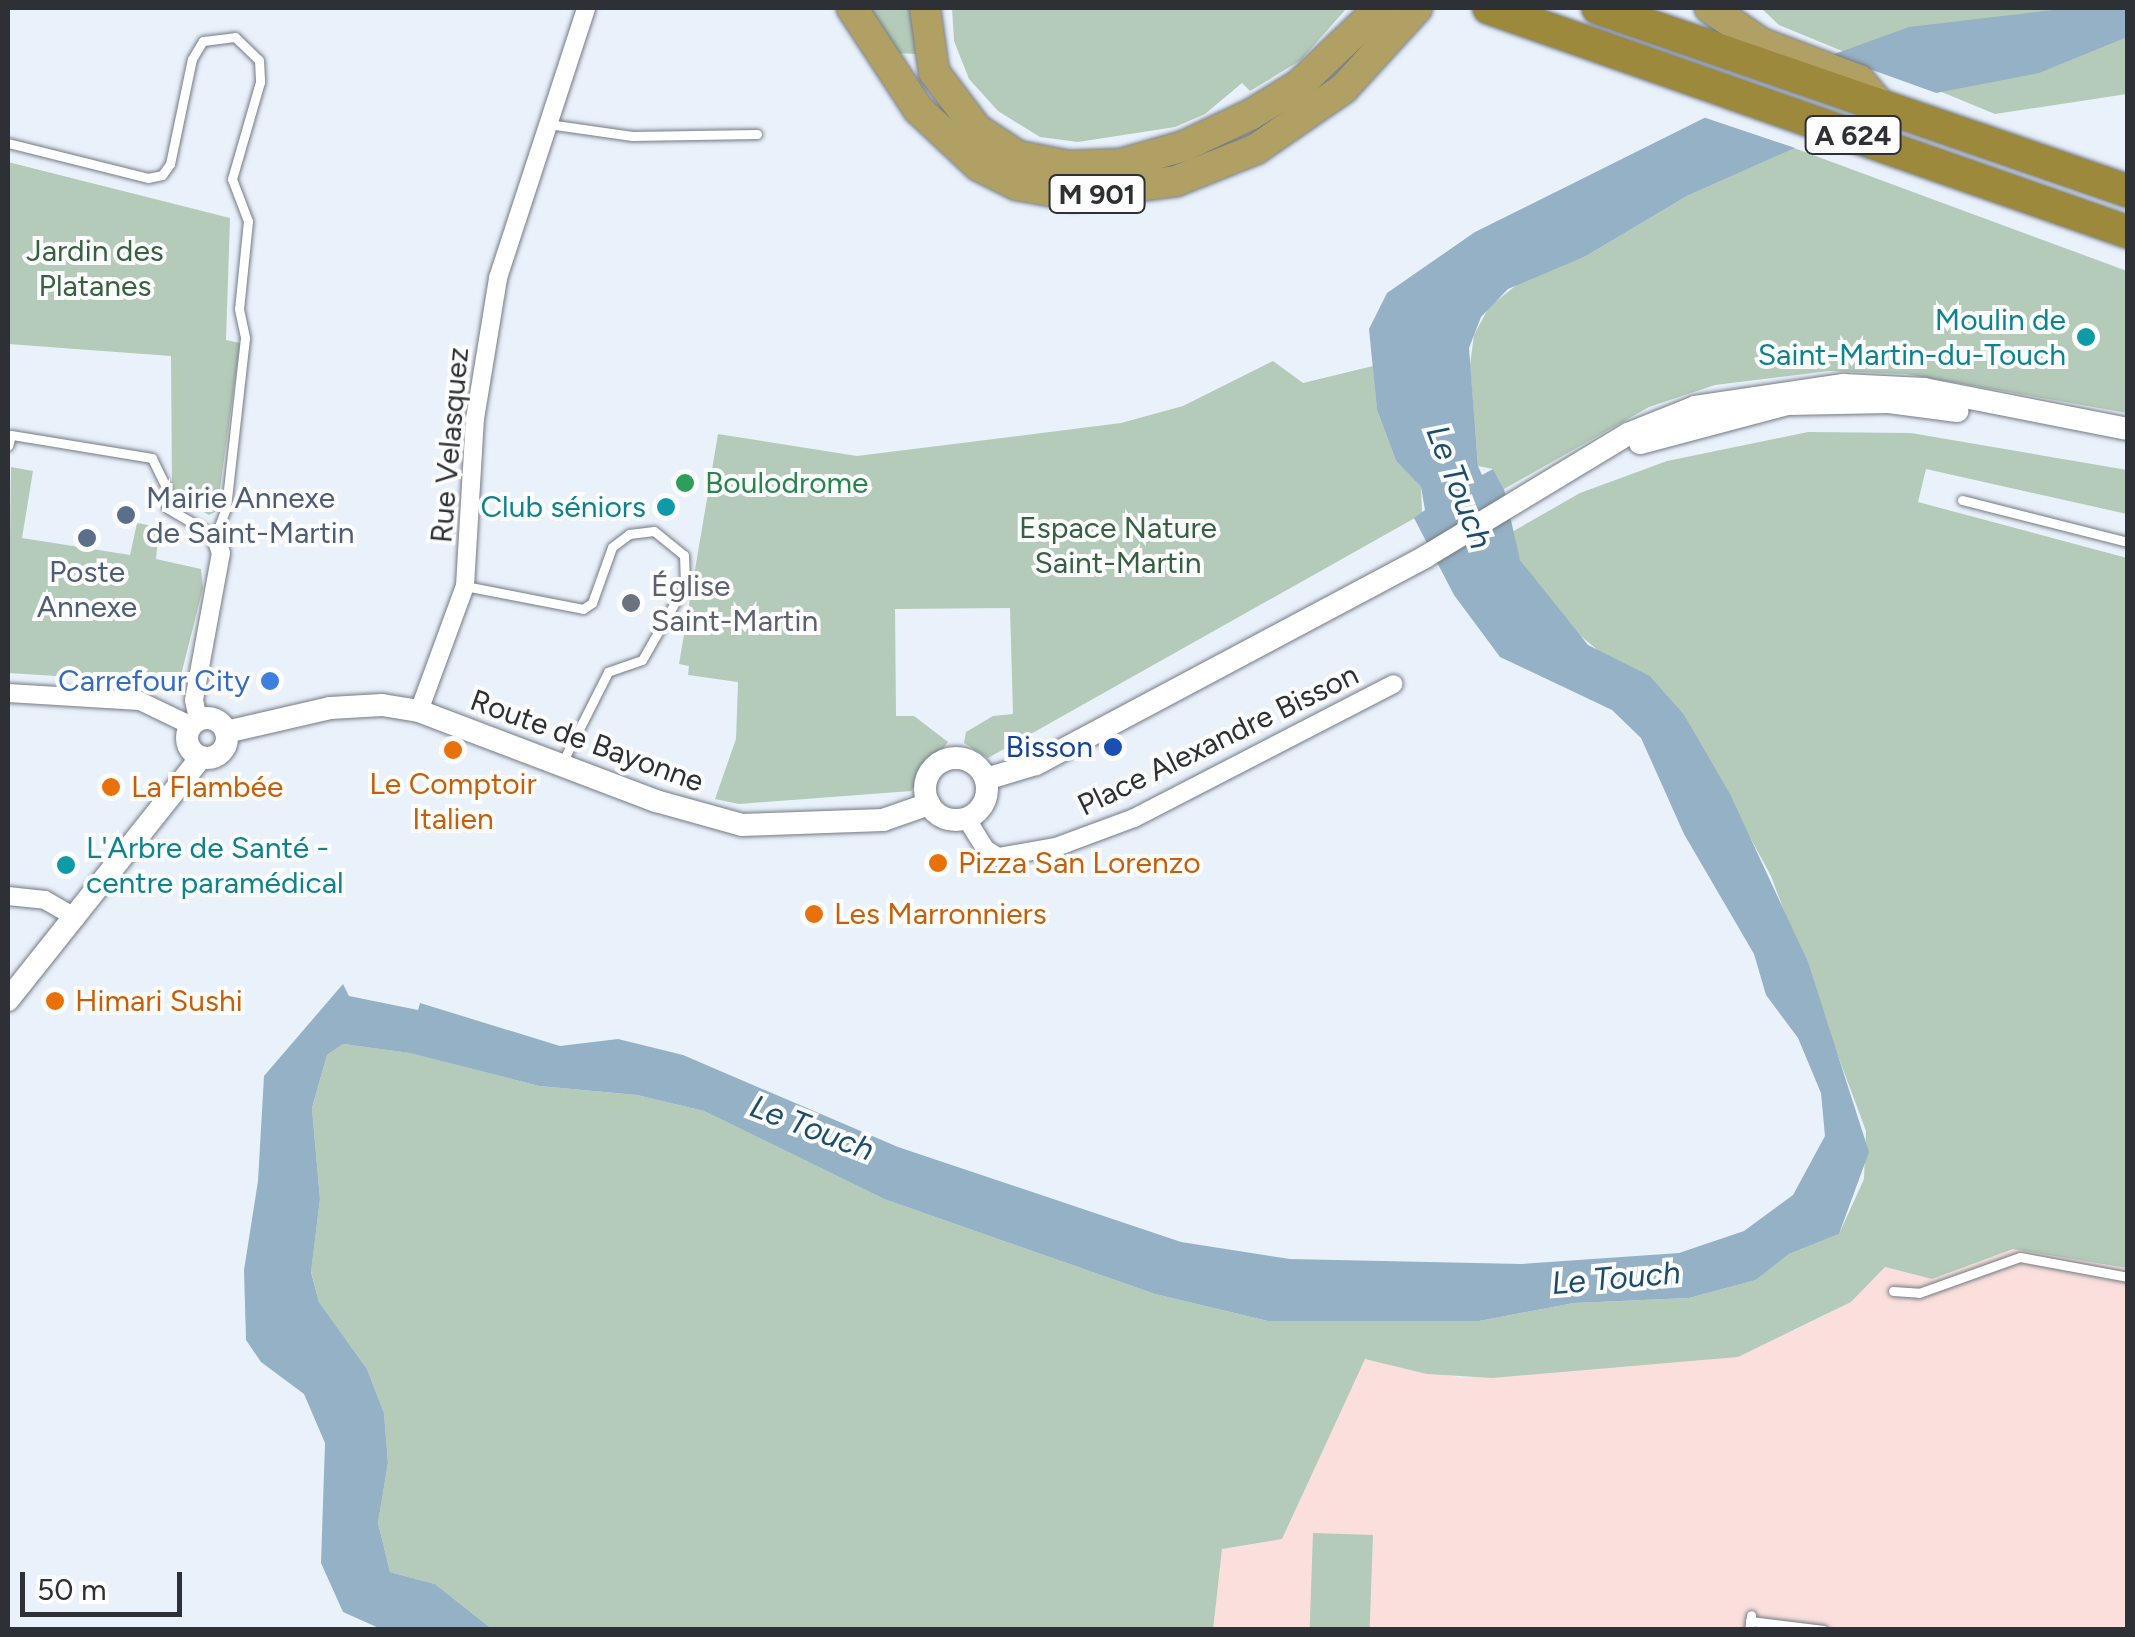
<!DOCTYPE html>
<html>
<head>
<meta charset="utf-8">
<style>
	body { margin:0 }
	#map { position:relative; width:2135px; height:1637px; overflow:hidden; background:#e9f1fb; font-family:Figtree,sans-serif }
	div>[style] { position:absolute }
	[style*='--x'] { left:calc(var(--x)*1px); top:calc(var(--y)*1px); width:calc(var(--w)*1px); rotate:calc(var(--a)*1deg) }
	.education>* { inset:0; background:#fadfdc }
	.green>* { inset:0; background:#b4cbb9; transform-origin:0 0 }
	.water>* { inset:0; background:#95b1c5 }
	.pier>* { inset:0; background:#e9f1fb }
	.roads { filter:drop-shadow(0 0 2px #737a83) drop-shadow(0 0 2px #737a83) }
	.service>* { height:9px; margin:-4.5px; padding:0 4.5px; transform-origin:4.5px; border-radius:4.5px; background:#fff }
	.minor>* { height:18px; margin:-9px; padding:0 9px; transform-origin:9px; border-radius:9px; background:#fff }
	.tertiary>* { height:22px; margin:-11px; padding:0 11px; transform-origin:11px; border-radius:11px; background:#fff }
	.tertiary>.ring { margin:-11px; padding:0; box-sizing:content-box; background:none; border:22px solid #fff; border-radius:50% }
	.trunk>* { height:30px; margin:-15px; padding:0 15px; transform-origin:15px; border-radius:15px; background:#b0a063 }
	.motorway>* { height:32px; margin:-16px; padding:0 16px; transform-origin:16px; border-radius:16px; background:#9d893c }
	.dots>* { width:28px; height:28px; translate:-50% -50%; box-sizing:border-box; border:5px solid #fdfdfd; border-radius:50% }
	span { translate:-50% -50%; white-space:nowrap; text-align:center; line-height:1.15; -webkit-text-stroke:8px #fdfdfd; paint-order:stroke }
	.shield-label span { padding:2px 8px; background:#fdfdfd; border:2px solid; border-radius:8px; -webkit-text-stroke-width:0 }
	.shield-label { font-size:28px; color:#2d3034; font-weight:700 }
	.park-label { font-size:30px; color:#356141 }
	.culture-label { font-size:30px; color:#0d838f }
	.right { translate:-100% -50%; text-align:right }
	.left { translate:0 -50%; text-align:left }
	.street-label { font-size:30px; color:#2d3034 }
	.leisure-label { font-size:30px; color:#27864d }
	.service-label { font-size:30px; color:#4e5e75 }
	.worship-label { font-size:30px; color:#5b616d }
	.shop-label { font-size:30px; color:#366cbe }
	.transit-label { font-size:30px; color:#164399 }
	.food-label { font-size:30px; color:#c56008 }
	.water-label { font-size:32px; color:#1b4d6b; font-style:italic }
	.frame { position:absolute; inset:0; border:10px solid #2d3034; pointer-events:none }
	.scale { position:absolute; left:20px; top:1572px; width:162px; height:45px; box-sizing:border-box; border:5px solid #2d3034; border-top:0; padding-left:12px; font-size:30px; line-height:35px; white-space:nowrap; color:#2d3034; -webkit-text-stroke:8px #fdfdfd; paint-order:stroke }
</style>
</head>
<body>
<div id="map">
	<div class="education">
		<i style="clip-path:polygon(2013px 1249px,2127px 1268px,2127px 1629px,1213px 1629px,1222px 1549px,1282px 1539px,1364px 1359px,1462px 1378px,1690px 1361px,1793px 1331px,1851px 1302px,1885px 1267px,1932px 1279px)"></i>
	</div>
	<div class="green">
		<i style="clip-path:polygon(869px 8px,913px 8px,916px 54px,897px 53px)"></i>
		<i style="clip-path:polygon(952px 8px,1340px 8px,1346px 9px,1301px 60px,1250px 91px,1242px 83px,1205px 114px,1175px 127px,1078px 142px,1040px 137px,998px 111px,969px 79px,954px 41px)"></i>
		<i style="clip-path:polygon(1761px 8px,2127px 8px,2127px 94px,1995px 114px,1779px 25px)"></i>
		<i style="clip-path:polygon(1794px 148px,2127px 271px,2127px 413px,1906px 374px,1829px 371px,1715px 385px,1649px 407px,1504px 489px,1493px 469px,1478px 466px,1470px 365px,1474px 335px,1489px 307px,1524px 279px,1586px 256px,1687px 196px)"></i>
		<i style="clip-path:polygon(8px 162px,230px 218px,226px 340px,240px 343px,217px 511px,209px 515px,172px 493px,171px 356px,8px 344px)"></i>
		<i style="clip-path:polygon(1273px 361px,1303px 383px,1373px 366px,1377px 410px,1396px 461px,1421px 487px,1422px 514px,988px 758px,964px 743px,966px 732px,993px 716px,1013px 714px,1010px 608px,895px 609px,896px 716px,914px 716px,948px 742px,911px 791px,739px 804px,715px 799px,736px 739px,738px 682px,688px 675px,689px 666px,679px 664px,718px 434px,857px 456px,1121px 423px,1183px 406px)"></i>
		<i style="clip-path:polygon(1808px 432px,1911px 433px,2127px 470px,2127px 514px,1926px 469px,1918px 502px,2127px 558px,2127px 1268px,2013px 1249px,1932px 1279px,1885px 1267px,1851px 1302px,1738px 1357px,1492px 1378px,1427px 1374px,1365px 1359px,1282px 1539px,1222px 1549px,1213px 1630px,492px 1629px,435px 1584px,390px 1572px,378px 1523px,388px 1463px,384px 1413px,367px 1369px,319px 1302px,311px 1271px,320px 1199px,312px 1108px,327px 1055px,343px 1044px,411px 1053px,539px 1086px,637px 1095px,704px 1111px,884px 1199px,1155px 1294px,1268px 1321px,1479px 1321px,1574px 1303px,1689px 1298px,1756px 1280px,1789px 1254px,1839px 1234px,1864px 1179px,1866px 1131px,1771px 876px,1683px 713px,1650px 676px,1607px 658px,1570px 627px,1520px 560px,1512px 532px,1580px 493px,1667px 461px)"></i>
		<i style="clip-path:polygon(11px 467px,33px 471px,22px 538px,130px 555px,137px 523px,159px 527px,156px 559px,201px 569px,203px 588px,181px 675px,129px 671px,120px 680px,8px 673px)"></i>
		<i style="left:1313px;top:1533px;width:60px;height:96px;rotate:2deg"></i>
	</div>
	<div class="water">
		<i style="clip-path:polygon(2069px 8px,2127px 8px,2127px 37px,2039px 73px,1905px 99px,1687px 196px,1586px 256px,1508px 289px,1481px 317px,1469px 348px,1478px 466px,1482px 475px,1493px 469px,1504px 489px,1520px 560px,1588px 645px,1650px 676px,1683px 713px,1730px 794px,1808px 962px,1869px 1152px,1839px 1234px,1789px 1254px,1756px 1280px,1689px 1298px,1574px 1303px,1479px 1321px,1268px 1321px,1155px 1294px,884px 1199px,704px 1111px,637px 1095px,539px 1086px,410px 1053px,343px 1044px,327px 1055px,312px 1108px,320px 1199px,311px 1272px,319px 1302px,367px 1369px,384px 1413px,388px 1463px,378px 1523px,390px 1572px,435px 1584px,492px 1629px,381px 1629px,343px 1612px,321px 1563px,325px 1443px,304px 1394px,261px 1362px,246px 1340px,244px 1270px,258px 1181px,264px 1076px,343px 984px,349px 996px,418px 1010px,420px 1003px,560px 1046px,618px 1039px,683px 1055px,898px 1147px,1181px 1242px,1290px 1259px,1521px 1264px,1679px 1253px,1744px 1231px,1793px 1195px,1825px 1136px,1821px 1093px,1798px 1038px,1766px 995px,1754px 954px,1684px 834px,1641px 738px,1612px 710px,1500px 657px,1454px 595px,1414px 518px,1425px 510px,1421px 487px,1396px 461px,1377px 410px,1369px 329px,1387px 293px,1475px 232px,1829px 56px,1909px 27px)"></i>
	</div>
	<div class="pier">
		<i style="clip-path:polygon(1825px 53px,1942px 95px,1801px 150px,1694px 114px)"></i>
	</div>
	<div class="roads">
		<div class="service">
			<i style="--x:548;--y:124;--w:85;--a:8.1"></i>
			<i style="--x:632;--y:136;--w:125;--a:-0.9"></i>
			<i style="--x:8;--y:143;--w:144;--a:14"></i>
			<i style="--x:148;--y:178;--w:14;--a:-12"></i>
			<i style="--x:162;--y:175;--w:14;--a:-54"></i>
			<i style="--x:170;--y:164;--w:107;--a:-78.2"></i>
			<i style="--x:192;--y:59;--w:21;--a:-59"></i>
			<i style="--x:203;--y:41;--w:32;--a:-7"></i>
			<i style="--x:235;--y:37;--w:33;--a:44"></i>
			<i style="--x:259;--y:60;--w:22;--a:87"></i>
			<i style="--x:260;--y:82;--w:101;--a:106.1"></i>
			<i style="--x:232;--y:179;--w:45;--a:69.1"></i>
			<i style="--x:248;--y:221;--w:88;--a:95.8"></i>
			<i style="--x:239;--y:309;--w:30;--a:78"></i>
			<i style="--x:245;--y:338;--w:171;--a:96.4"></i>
			<i style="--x:226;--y:508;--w:30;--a:111"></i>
			<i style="--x:215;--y:536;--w:56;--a:-149.7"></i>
			<i style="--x:167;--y:508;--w:21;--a:-93"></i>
			<i style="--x:166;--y:487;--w:32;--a:-116"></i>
			<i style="--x:152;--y:458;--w:143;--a:-170.7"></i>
			<i style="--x:11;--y:435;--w:11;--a:105"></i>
			<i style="--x:1962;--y:500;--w:171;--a:14.2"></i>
			<i style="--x:465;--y:586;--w:120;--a:11"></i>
			<i style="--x:583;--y:609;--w:11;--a:-34"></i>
			<i style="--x:592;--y:603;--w:59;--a:-70.3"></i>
			<i style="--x:612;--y:547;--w:21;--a:-37"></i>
			<i style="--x:629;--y:534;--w:25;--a:-7"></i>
			<i style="--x:654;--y:531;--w:38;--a:39"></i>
			<i style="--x:684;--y:555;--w:30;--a:88"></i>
			<i style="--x:685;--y:585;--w:86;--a:119.8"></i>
			<i style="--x:642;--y:660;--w:36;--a:161"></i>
			<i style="--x:608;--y:672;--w:102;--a:116.8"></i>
			<i style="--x:1893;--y:1291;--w:26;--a:4"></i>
			<i style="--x:1919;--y:1293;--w:107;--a:-19.6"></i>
			<i style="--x:2020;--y:1257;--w:110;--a:10.5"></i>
			<i style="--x:1750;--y:1621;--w:74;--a:7"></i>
			<i style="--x:1749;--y:1630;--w:15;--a:-82"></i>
		</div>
		<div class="minor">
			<i style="--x:8;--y:693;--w:132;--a:3.5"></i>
			<i style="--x:140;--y:701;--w:55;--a:25.6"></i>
			<i style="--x:419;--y:711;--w:133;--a:-69.8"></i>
			<i style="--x:465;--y:586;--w:167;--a:-86.6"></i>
			<i style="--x:475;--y:419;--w:143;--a:-80.7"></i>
			<i style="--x:498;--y:278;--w:284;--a:-71.9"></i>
			<i style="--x:198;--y:719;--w:19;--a:-102"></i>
			<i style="--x:194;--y:700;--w:149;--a:-79.6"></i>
			<i style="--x:221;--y:553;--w:18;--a:-109"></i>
			<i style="--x:966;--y:818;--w:36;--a:58"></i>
			<i style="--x:985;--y:849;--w:15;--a:32"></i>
			<i style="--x:998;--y:857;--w:59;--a:-9.8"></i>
			<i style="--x:1056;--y:847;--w:83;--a:-20.4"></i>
			<i style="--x:1134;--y:818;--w:292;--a:-27.3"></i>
			<i style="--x:8;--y:896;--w:37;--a:6"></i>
			<i style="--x:45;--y:900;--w:36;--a:30"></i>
		</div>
		<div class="tertiary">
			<i style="--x:1640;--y:443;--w:153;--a:-14.8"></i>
			<i style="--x:1788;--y:404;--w:101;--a:-1.1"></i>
			<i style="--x:1889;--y:402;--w:69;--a:7.5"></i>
			<i class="ring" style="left:187px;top:718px;width:18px;height:18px"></i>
			<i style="--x:226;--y:732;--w:107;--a:-13"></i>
			<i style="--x:330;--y:708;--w:52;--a:-3.3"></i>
			<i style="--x:382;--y:705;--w:37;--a:9"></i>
			<i style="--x:419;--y:711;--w:254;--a:20.8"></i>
			<i style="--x:656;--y:801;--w:89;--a:15.6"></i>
			<i style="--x:742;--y:825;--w:141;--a:-2"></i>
			<i style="--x:883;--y:820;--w:49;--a:-19.2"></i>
			<i class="ring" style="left:925px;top:758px;width:40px;height:40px"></i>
			<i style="--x:986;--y:779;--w:52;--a:-16.7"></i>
			<i style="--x:1036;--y:764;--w:441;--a:-28"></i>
			<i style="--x:1425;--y:557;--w:237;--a:-31.2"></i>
			<i style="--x:1628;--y:434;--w:72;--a:-21.9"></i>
			<i style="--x:1695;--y:407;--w:150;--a:-8.5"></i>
			<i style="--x:1843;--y:385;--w:81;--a:2.8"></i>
			<i style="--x:1924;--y:389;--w:208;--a:11.1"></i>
			<i style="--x:8;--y:1000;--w:310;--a:-51.5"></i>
		</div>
		<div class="trunk">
			<i style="--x:852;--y:8;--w:121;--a:56.8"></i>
			<i style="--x:918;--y:109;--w:83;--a:43.1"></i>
			<i style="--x:979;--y:166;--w:42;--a:26.6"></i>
			<i style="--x:1017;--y:185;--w:57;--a:10.1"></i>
			<i style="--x:1073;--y:195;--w:104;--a:-7.7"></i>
			<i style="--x:1176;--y:181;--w:86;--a:-21.8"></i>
			<i style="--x:1256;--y:149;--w:107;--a:-34.7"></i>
			<i style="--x:1344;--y:88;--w:108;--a:-47.6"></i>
			<i style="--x:925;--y:8;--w:65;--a:82"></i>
			<i style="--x:934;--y:72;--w:71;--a:53"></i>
			<i style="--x:977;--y:129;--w:49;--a:33.4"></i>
			<i style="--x:1018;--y:156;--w:52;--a:11.1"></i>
			<i style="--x:1069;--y:166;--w:52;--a:-2.2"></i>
			<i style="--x:1121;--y:164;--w:66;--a:-15.9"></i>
			<i style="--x:1184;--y:146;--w:73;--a:-25.2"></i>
			<i style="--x:1250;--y:115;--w:57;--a:-31.5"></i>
			<i style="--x:1299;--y:85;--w:112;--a:-43.5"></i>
			<i style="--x:1710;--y:8;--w:62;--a:34.5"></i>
			<i style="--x:1761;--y:43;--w:105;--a:20.7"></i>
			<i style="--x:1859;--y:80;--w:38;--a:50"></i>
		</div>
		<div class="motorway">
			<i style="--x:1489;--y:8;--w:677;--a:19.32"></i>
			<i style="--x:1598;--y:8;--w:561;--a:19.05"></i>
		</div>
	</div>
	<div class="dots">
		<i style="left:2086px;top:337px;background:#0f9aa8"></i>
		<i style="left:685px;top:483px;background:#2e9e5b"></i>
		<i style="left:666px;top:507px;background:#0f9aa8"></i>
		<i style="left:126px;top:515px;background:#5c6f8a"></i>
		<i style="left:87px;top:538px;background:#5c6f8a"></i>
		<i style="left:631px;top:603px;background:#6b7280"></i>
		<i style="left:270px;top:681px;background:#3f7fe0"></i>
		<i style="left:1113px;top:747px;background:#1a4fb4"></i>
		<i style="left:453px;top:750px;background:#e8710a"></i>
		<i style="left:111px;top:787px;background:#e8710a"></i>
		<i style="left:938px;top:863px;background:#e8710a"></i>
		<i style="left:66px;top:865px;background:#0f9aa8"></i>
		<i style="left:814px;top:914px;background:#e8710a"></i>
		<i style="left:55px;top:1001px;background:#e8710a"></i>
	</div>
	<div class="shield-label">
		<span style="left:1853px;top:135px">A 624</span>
		<span style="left:1097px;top:194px">M 901</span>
	</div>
	<div class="park-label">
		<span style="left:95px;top:268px">Jardin des<br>Platanes</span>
		<span style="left:1118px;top:545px">Espace Nature<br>Saint-Martin</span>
	</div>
	<div class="culture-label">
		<span class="right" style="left:2066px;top:337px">Moulin de<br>Saint-Martin-du-Touch</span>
		<span class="right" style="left:646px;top:507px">Club séniors</span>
		<span class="left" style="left:86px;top:865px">L'Arbre de Santé -<br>centre paramédical</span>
	</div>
	<div class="street-label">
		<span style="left:450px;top:445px;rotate:-85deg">Rue Velasquez</span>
		<span style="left:1218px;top:740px;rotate:-26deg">Place Alexandre Bisson</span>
		<span style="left:587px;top:741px;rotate:20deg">Route de Bayonne</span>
	</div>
	<div class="leisure-label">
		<span class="left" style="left:705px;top:483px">Boulodrome</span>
	</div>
	<div class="service-label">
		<span class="left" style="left:146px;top:515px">Mairie Annexe<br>de Saint-Martin</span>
		<span style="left:87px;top:589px">Poste<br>Annexe</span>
	</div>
	<div class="worship-label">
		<span class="left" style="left:651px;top:603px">Église<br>Saint-Martin</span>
	</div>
	<div class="shop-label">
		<span class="right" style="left:250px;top:681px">Carrefour City</span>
	</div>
	<div class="transit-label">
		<span class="right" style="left:1093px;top:747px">Bisson</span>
	</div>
	<div class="food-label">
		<span style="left:453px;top:801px">Le Comptoir<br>Italien</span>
		<span class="left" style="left:131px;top:787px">La Flambée</span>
		<span class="left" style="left:958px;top:863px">Pizza San Lorenzo</span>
		<span class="left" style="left:834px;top:914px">Les Marronniers</span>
		<span class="left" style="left:75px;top:1001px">Himari Sushi</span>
	</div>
	<div class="water-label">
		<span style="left:1459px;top:487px;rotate:69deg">Le Touch</span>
		<span style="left:812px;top:1128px;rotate:21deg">Le Touch</span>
		<span style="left:1616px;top:1278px;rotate:-5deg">Le Touch</span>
	</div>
	<div class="frame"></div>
	<div class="scale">50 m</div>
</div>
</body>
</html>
